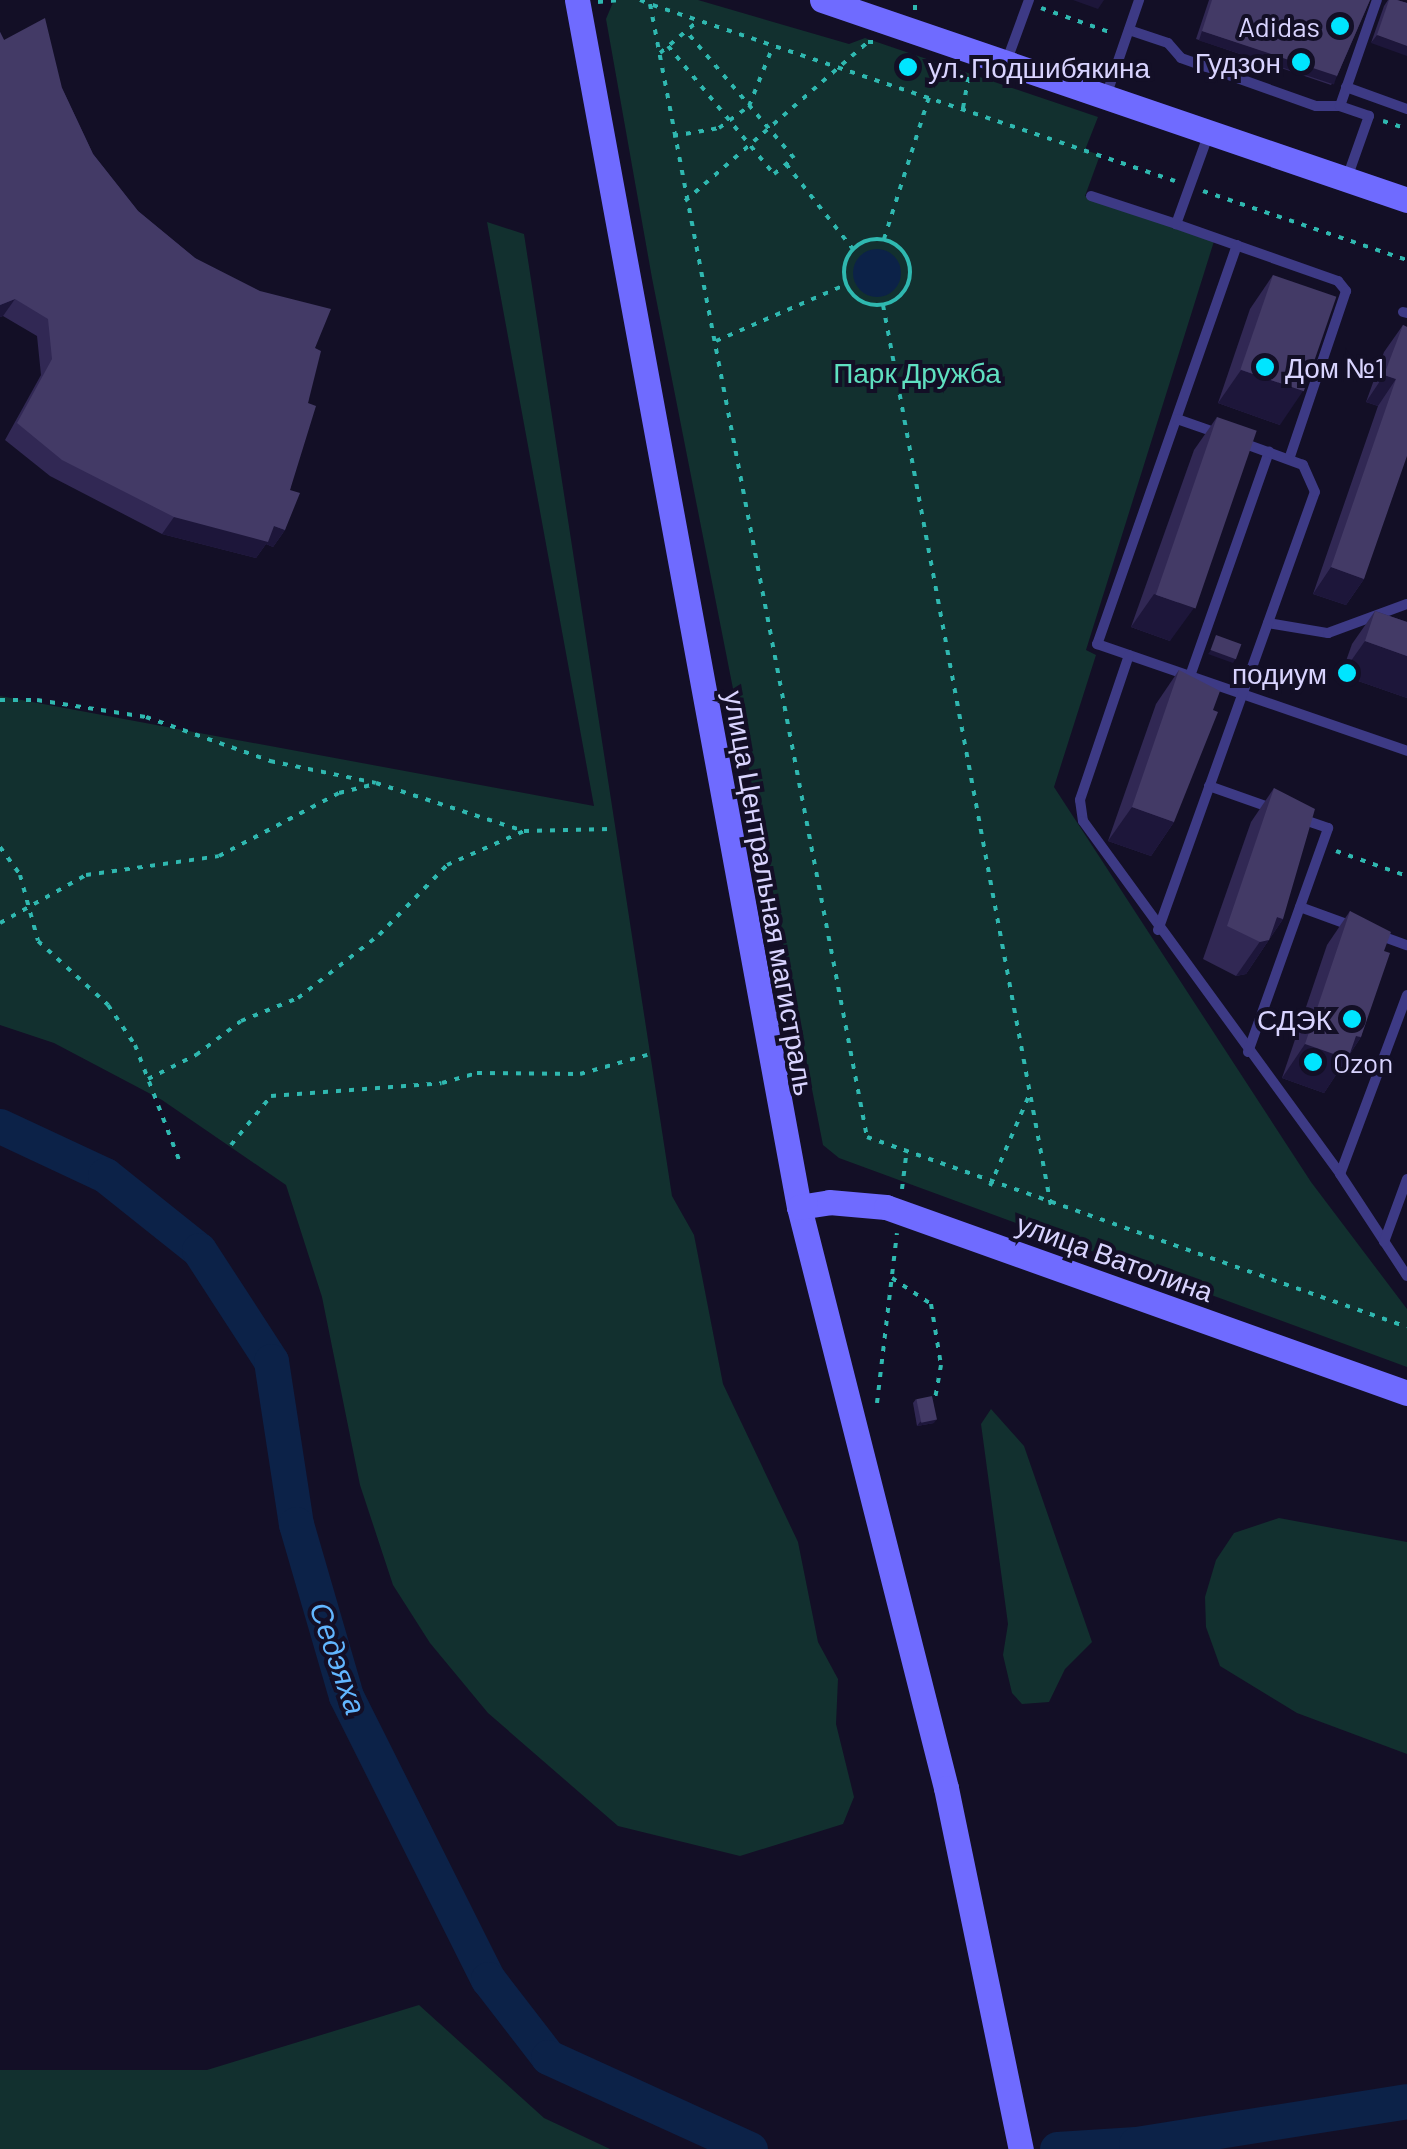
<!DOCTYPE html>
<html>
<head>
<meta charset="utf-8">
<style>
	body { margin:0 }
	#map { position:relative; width:1407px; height:2149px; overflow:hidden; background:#130f26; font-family:Barlow,sans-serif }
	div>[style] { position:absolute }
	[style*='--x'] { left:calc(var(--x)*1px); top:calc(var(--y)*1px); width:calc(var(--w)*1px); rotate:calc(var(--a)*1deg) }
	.green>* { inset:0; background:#12302f }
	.water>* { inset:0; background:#0c2248 }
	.round { border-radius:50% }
	.river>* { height:35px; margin:-17.5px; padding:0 17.5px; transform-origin:17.5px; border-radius:17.5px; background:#0c2248 }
	.path>* { height:4px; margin-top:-2px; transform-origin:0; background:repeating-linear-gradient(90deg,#2fb8b0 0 5px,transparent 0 13px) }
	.path>.ring { margin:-2px; padding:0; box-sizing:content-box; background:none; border:4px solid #2fb8b0; border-radius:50% }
	.lane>* { height:10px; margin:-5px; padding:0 5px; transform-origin:5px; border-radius:5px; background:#3d3a85 }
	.secondary>* { height:25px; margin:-12.5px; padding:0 12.5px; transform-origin:12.5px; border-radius:12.5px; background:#6f6bff }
	.wall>* { inset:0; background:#312854 }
	.shaded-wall>* { inset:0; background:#1d163a; transform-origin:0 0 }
	.building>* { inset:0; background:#433a66; transform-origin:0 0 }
	.dots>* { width:28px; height:28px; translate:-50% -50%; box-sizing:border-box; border:5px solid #130f26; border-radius:50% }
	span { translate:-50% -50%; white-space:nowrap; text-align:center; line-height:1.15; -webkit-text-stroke:8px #130f26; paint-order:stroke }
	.poi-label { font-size:28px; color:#d9d4ff }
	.right { translate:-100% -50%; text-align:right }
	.left { translate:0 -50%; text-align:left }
	.park-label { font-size:28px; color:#5fe0c0 }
	.street-label { font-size:28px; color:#d9d4ff }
	.water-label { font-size:30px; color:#62b6ff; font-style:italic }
</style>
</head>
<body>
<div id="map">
	<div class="green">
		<i style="clip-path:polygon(614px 0,698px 0,849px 44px,865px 38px,1098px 117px,1085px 150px,1100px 155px,1085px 196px,1215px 238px,1086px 650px,1096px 655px,1054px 787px,1311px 1182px,1407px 1309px,1407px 1367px,839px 1158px,823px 1145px,652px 278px,606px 19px)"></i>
		<i style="clip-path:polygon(487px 222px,524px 234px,672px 1196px,694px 1235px,723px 1384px,798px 1542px,818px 1642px,838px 1679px,836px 1724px,854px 1797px,843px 1824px,740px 1856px,618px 1826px,488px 1713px,430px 1643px,393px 1585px,360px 1485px,322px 1297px,286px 1185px,162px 1100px,54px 1043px,0 1025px,0 696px,594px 806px)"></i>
		<i style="clip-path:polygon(991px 1409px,1024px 1446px,1092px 1642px,1065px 1669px,1049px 1702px,1022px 1704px,1012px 1693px,1003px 1655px,1008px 1624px,981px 1424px)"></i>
		<i style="clip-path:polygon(1279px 1518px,1407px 1542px,1407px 1754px,1297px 1713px,1220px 1666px,1206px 1627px,1205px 1597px,1216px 1560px,1234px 1533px)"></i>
		<i style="clip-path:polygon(419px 2005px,544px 2118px,610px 2149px,0 2149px,0 2070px,207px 2070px)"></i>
	</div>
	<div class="water">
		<i class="round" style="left:853px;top:249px;width:48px;height:48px"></i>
	</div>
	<div class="river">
		<i style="--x:0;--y:1126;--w:116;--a:25"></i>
		<i style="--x:105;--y:1175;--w:120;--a:38.6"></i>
		<i style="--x:199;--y:1250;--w:132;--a:57"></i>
		<i style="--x:271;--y:1361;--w:165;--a:81.3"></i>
		<i style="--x:296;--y:1524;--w:179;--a:73.8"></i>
		<i style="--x:346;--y:1696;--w:317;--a:63.4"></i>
		<i style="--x:488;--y:1979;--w:98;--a:52.4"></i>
		<i style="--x:548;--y:2057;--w:222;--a:24.5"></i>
		<i style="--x:1057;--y:2149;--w:79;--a:-3.6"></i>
		<i style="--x:1136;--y:2144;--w:274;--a:-9"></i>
	</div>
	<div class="path">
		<i style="--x:640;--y:0;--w:11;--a:22"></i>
		<i style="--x:598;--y:2;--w:25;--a:-5"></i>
		<i style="--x:1041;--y:8;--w:75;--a:19.4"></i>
		<i style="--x:915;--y:10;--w:10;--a:-90"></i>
		<i style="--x:668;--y:46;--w:166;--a:50.4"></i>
		<i style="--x:774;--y:174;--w:26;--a:-39"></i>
		<i style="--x:794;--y:158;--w:167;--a:-130.4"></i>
		<i style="--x:660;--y:53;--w:50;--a:-40.1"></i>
		<i style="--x:963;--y:108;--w:35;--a:-80"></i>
		<i style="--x:1383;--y:121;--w:25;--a:18"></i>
		<i style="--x:673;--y:136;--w:47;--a:-9.9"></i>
		<i style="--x:719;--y:128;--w:37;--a:-36"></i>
		<i style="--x:749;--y:106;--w:65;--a:-68.2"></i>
		<i style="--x:786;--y:164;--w:108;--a:51.8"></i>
		<i style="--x:1175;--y:181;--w:554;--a:-161.37"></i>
		<i style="--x:650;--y:4;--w:1154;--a:79.16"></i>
		<i style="--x:867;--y:1137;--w:572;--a:19.38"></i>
		<i style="--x:1203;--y:191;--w:215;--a:18.7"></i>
		<i style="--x:685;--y:201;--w:242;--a:-41"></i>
		<i style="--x:868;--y:42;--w:8;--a:0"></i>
		<i class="ring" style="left:844px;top:239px;width:62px;height:62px"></i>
		<i style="--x:884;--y:239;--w:149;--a:-72.4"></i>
		<i style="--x:883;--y:305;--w:917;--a:79.44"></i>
		<i style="--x:716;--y:341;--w:141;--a:-23.5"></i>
		<i style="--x:0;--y:700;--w:37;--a:0"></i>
		<i style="--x:37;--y:700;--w:110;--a:8.9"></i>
		<i style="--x:146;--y:717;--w:132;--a:19.5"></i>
		<i style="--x:270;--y:761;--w:108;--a:11.7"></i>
		<i style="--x:376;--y:783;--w:156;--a:18"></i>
		<i style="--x:0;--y:847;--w:34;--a:54"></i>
		<i style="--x:20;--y:875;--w:68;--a:74.7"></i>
		<i style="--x:38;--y:941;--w:95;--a:42.4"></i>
		<i style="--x:108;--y:1005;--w:48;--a:56"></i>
		<i style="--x:135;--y:1045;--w:125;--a:69"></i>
		<i style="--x:1336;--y:851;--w:75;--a:19.4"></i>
		<i style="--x:0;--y:923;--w:98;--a:-29.2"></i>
		<i style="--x:86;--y:875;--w:134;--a:-8.1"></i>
		<i style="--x:219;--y:856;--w:136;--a:-27.7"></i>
		<i style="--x:339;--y:793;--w:36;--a:-14"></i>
		<i style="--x:148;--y:1079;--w:54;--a:-26.6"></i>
		<i style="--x:196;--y:1055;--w:56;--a:-37.1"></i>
		<i style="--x:241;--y:1021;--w:61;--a:-22"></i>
		<i style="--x:298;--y:998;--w:103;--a:-37.9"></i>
		<i style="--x:379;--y:935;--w:98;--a:-45.8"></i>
		<i style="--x:447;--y:865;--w:84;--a:-23.8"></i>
		<i style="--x:524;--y:831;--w:86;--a:-1.3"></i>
		<i style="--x:231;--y:1145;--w:63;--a:-50.8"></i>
		<i style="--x:271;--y:1096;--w:171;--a:-4.3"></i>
		<i style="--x:442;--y:1083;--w:36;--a:-16"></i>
		<i style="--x:477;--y:1073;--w:103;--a:0.6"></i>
		<i style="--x:580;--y:1074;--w:70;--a:-15.8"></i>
		<i style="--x:990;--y:1186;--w:101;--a:-66.7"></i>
		<i style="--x:902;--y:1189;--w:34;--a:-83"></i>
		<i style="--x:892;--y:1278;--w:47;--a:33.7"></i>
		<i style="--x:931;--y:1304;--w:62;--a:80.7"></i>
		<i style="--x:941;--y:1365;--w:36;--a:100"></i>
		<i style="--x:877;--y:1403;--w:171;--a:-83.3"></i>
	</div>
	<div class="lane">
		<i style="--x:1129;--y:30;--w:41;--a:18.4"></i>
		<i style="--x:1168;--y:43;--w:20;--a:49"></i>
		<i style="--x:1181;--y:58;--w:143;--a:19.6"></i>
		<i style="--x:1316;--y:106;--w:24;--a:0"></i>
		<i style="--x:1007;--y:60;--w:64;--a:-69.9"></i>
		<i style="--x:1346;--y:87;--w:65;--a:19.8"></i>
		<i style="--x:1106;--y:96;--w:102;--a:-71"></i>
		<i style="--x:1209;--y:133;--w:97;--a:109.9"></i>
		<i style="--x:1176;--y:224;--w:172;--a:19.4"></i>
		<i style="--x:1338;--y:281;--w:13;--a:51"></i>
		<i style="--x:1346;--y:291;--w:177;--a:108.7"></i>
		<i style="--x:1347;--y:178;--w:66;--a:-70.5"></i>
		<i style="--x:1369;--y:116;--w:31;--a:-161"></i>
		<i style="--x:1340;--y:106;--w:112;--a:-70.8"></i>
		<i style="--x:1091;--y:196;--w:89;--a:18.2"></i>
		<i style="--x:1237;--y:245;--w:423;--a:109.3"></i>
		<i style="--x:1097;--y:644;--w:328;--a:19"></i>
		<i style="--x:1403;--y:312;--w:4;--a:14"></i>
		<i style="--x:1177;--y:419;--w:46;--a:19.2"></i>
		<i style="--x:1268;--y:623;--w:61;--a:9.5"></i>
		<i style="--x:1328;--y:633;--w:84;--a:-20.2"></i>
		<i style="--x:1129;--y:655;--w:153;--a:108.7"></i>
		<i style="--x:1080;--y:800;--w:21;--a:82"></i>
		<i style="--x:1083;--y:821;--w:437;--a:53.9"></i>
		<i style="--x:1190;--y:676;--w:238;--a:-70.6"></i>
		<i style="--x:1209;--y:786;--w:69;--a:19.5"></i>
		<i style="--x:1300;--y:907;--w:59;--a:20"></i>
		<i style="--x:1158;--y:930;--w:465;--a:-70.3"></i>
		<i style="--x:1315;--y:492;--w:30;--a:-114"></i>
		<i style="--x:1303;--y:465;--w:67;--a:-159.9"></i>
		<i style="--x:1376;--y:934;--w:33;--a:20"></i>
		<i style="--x:1407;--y:995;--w:191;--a:110.5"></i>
		<i style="--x:1340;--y:1174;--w:122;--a:56.7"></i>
		<i style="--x:1248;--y:1052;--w:238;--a:-70.3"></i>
		<i style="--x:1328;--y:828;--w:31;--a:-161"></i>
		<i style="--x:1384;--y:1242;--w:67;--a:-69.9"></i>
	</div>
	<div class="secondary">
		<i style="--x:577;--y:0;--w:1227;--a:79.58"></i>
		<i style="--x:799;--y:1207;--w:599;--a:75.8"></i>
		<i style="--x:946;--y:1788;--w:369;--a:78.3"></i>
		<i style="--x:822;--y:0;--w:618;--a:18.87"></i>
		<i style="--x:799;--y:1207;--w:30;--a:-9"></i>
		<i style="--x:829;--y:1202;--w:57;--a:5"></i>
		<i style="--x:886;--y:1207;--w:553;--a:19.65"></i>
	</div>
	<div class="wall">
		<i style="clip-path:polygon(1209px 0,1370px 0,1337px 76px,1331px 85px,1196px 39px)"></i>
		<i style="clip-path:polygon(1388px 0,1397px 0,1407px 3px,1371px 43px,1384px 6px)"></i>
		<i style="clip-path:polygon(0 32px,4px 40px,62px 88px,93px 154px,138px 211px,195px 258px,315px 348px,308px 403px,290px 490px,285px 530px,273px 547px,266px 544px,256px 558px,162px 534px,50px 476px,5px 440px,41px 375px,37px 336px,3px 316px,0 317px)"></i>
		<i style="clip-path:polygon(1273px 275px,1280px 425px,1218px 403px,1250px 309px)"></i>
		<i style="clip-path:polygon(1403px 325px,1407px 327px,1364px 579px,1346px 605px,1313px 594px,1378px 406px,1366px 402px,1384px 352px)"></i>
		<i style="clip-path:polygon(1217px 417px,1170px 641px,1131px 627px,1194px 450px)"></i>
		<i style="clip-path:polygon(1375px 611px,1407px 622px,1407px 698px,1341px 675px,1352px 644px)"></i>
		<i style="clip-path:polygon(1179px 670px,1174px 822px,1151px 856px,1108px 841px,1156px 704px)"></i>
		<i style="clip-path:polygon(1274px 788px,1283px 919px,1246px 974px,1236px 976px,1203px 959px,1251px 822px)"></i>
		<i style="clip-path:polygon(1350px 911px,1384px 951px,1361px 1037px,1324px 1093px,1282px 1078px,1327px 945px)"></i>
		<i style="clip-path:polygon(916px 1399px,934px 1423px,917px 1426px,913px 1403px)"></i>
	</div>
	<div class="shaded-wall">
		<i style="clip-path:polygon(1073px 0,1104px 0,1098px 9px)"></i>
		<i style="left:1202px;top:31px;width:142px;height:10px;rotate:18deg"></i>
		<i style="clip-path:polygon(1377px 35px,1407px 46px,1407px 56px,1371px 43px)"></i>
		<i style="clip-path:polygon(15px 299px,3px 316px,0 317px,0 305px)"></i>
		<i style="clip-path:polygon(1241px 370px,1303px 391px,1280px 425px,1218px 403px)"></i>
		<i style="clip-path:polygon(1384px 375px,1396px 379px,1378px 406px,1366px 402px)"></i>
		<i style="clip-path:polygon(174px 517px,274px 526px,285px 530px,273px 547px,266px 544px,256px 558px,162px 534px)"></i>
		<i style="clip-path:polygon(1331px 567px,1364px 579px,1346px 605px,1313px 594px)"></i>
		<i style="clip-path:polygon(1154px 594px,1194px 608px,1170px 641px,1131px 627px)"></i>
		<i style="clip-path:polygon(1365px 641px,1407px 656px,1407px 698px,1341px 675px)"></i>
		<i style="clip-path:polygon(1211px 650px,1236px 658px,1233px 663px,1208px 654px)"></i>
		<i style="clip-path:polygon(1132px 807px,1174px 822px,1151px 856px,1108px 841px)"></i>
		<i style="clip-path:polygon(1277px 917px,1283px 919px,1246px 974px,1236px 976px)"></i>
		<i style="clip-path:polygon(1356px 1036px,1361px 1037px,1324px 1093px,1282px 1078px,1305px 1044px)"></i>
		<i style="clip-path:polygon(937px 1419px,934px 1423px,917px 1426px,920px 1422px)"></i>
	</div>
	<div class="building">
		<i style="clip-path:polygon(1212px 0,1370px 0,1337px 76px,1202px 31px)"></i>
		<i style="clip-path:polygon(1389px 0,1397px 0,1407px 3px,1407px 46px,1377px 35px)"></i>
		<i style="clip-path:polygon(45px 18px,62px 88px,93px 154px,138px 211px,195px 258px,260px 291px,331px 309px,315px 348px,321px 351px,308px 403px,316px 406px,290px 490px,300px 493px,285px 530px,274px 526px,268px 542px,174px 517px,62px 460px,17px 423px,52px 359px,48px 319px,15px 299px,0 305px,0 32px,4px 40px)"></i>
		<i style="left:1273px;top:275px;width:67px;height:100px;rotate:19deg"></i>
		<i style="clip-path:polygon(1403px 325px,1407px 327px,1407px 456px,1364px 579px,1331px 567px,1396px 379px,1384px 375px)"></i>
		<i style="left:1217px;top:417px;width:42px;height:188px;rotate:19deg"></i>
		<i style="clip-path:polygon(1375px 611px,1407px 622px,1407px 656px,1365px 641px)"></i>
		<i style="left:1216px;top:635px;width:27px;height:16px;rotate:20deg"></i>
		<i style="clip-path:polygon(1179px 670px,1220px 691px,1213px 710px,1218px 712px,1174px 822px,1132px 807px)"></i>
		<i style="clip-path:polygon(1274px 788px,1315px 809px,1283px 919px,1277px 917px,1269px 940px,1260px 942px,1227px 926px)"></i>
		<i style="clip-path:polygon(1350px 911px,1391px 932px,1384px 951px,1390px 953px,1361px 1037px,1356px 1036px,1348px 1059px,1305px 1044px)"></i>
		<i style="left:932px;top:1396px;width:24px;height:16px;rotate:78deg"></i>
	</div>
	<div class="dots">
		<i style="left:1340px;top:26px;background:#00e5ff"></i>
		<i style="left:1301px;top:62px;background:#00e5ff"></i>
		<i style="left:908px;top:67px;background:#00e5ff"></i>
		<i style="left:1265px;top:367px;background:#00e5ff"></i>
		<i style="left:1347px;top:673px;background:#00e5ff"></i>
		<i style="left:1352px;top:1019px;background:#00e5ff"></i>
		<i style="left:1313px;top:1062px;background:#00e5ff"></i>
	</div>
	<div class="poi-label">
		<span class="right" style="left:1320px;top:26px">Adidas</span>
		<span class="right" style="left:1281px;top:62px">Гудзон</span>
		<span class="left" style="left:928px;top:67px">ул. Подшибякина</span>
		<span class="left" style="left:1285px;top:367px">Дом №1</span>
		<span class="right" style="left:1327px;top:673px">подиум</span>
		<span class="right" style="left:1332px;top:1019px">СДЭК</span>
		<span class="left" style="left:1333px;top:1062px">Ozon</span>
	</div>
	<div class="park-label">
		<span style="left:917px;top:372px">Парк Дружба</span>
	</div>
	<div class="street-label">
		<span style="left:770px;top:893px;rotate:80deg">улица Центральная магистраль</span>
		<span style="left:1115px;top:1257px;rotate:20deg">улица Ватолина</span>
	</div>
	<div class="water-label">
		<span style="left:339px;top:1658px;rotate:71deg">Седэяха</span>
	</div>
</div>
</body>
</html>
